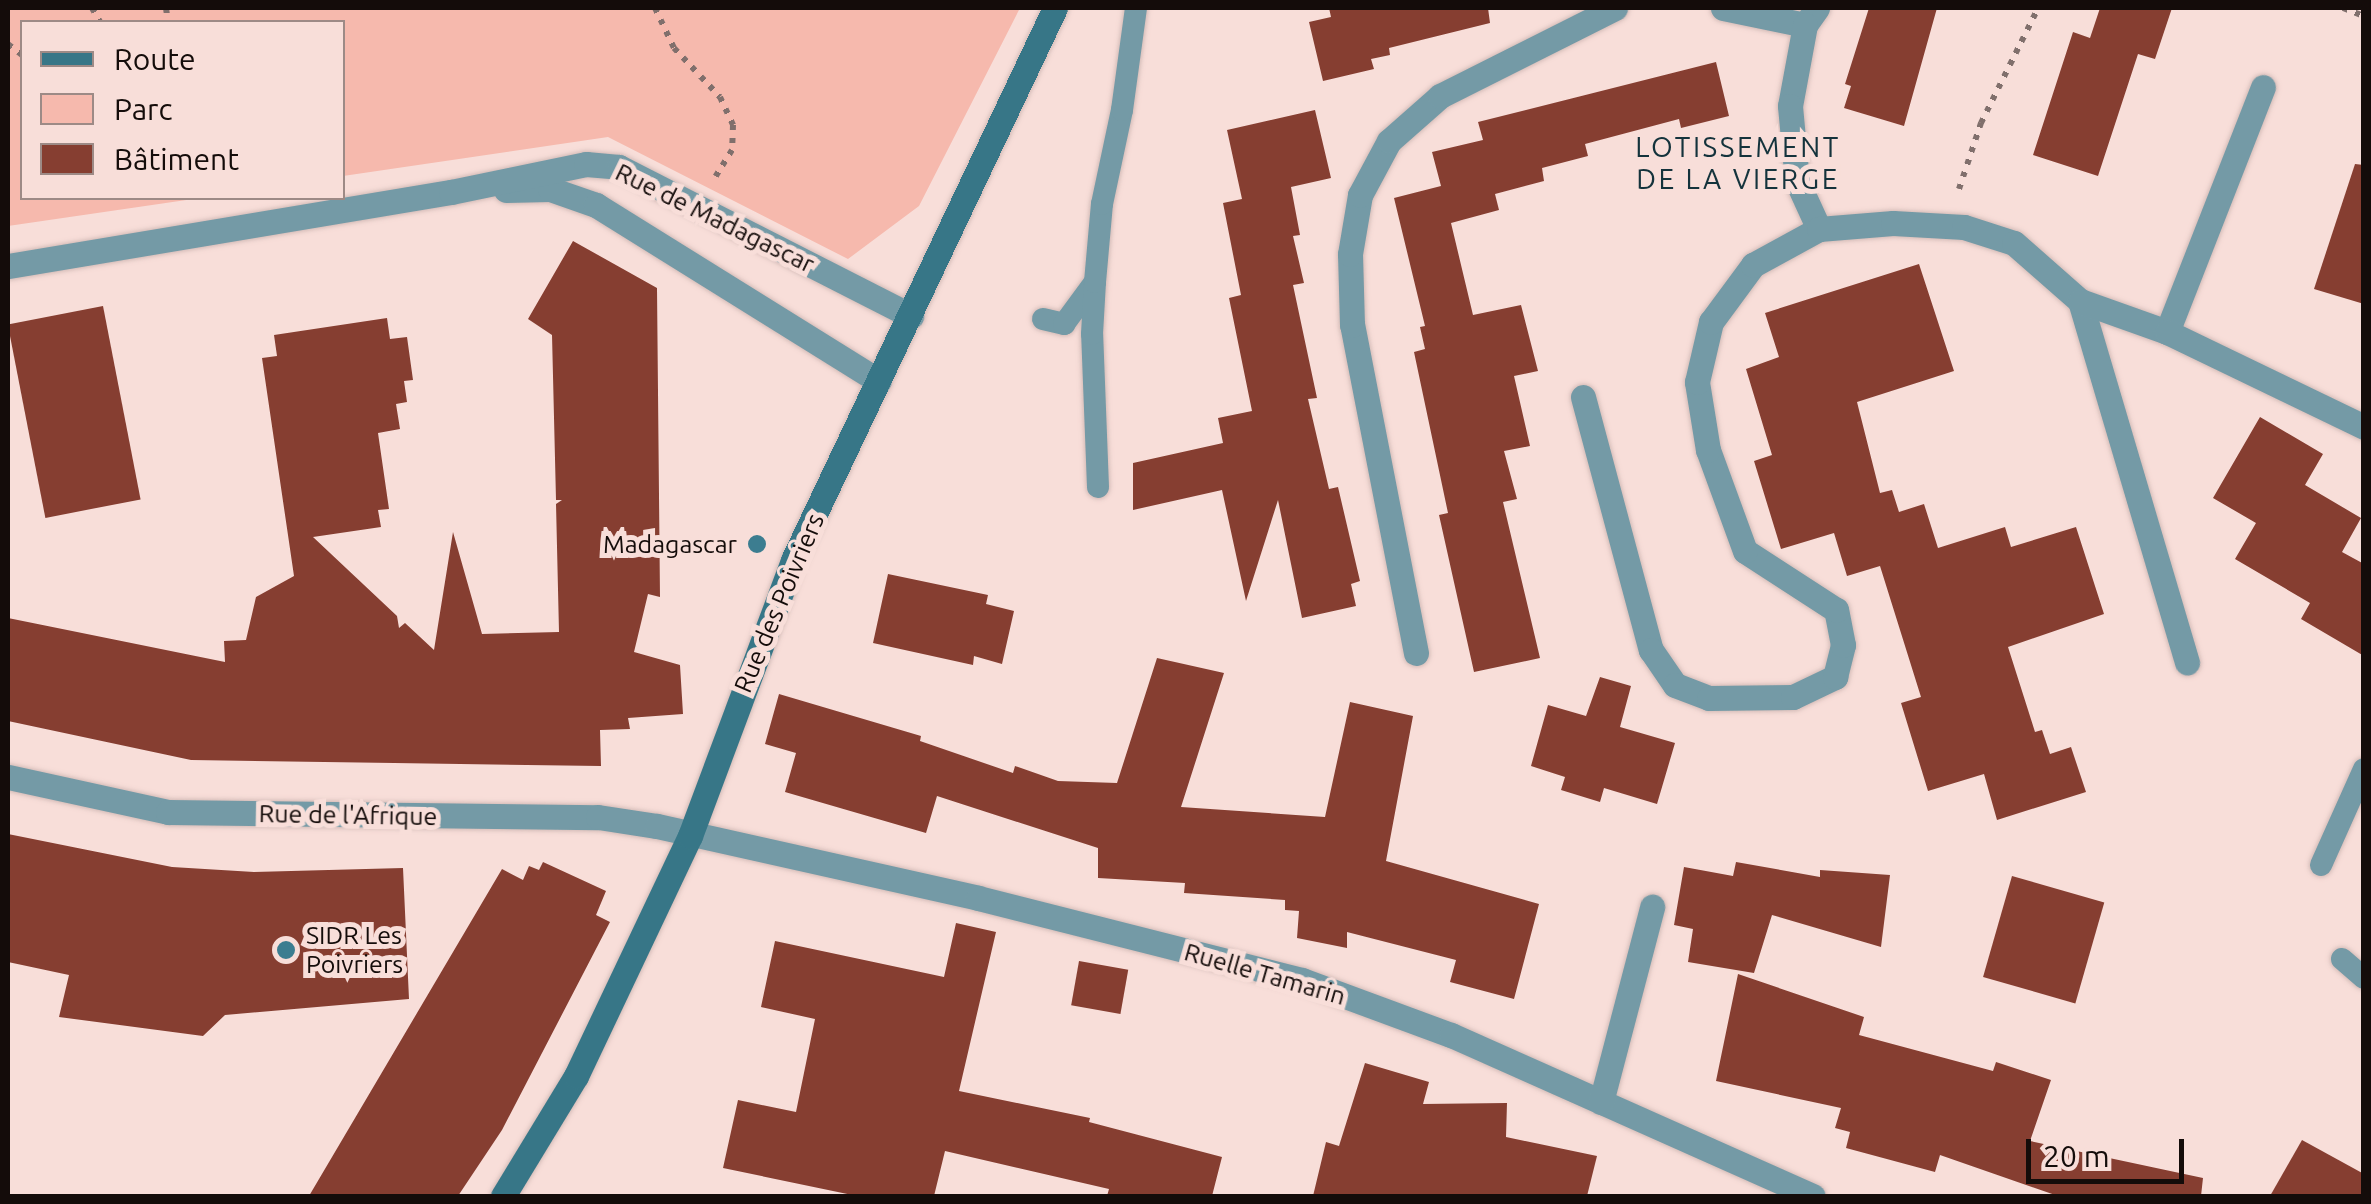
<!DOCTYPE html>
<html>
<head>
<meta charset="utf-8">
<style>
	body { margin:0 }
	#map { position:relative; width:2371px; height:1204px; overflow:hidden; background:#f8ded9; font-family:Ubuntu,sans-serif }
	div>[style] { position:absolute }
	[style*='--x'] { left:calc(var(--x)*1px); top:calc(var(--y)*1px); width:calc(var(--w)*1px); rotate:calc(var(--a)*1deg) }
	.green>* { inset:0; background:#f6b9ad }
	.building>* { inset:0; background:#863e31; transform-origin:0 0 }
	.path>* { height:6px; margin-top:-3px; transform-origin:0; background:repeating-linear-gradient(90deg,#806f6c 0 5px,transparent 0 13px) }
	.roads { filter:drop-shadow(0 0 2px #d4bcb8) drop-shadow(0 0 2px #d4bcb8) }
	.lane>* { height:22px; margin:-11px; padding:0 11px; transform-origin:11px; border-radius:11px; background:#749aa6 }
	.street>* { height:25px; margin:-12.5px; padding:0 12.5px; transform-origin:12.5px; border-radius:12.5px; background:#749aa6 }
	.secondary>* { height:25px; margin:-12.5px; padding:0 12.5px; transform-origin:12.5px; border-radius:12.5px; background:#377687 }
	.dots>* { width:28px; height:28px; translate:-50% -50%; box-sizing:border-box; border:5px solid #f8ded9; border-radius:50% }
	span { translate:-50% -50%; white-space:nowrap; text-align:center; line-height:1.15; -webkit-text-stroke:10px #f8ded9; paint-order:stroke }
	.street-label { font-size:25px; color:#140c0a }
	.poi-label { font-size:25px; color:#140c0a }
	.right { translate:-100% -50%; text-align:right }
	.left { translate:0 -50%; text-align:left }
	.neighbourhood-label { font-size:28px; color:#14333c; letter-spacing:2.5px }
	.frame { position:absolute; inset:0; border:10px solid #140c0a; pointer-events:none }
	.legend { position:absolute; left:20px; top:20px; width:325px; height:180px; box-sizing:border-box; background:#f8ded9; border:2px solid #9d8a86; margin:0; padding:12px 18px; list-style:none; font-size:30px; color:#140c0a }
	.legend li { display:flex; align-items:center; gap:20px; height:50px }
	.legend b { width:50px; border:2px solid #9d8a86 }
	.scale { position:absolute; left:2026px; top:1139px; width:158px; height:45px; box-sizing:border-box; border:5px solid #140c0a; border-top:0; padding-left:12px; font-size:30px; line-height:35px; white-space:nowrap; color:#140c0a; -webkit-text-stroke:8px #f8ded9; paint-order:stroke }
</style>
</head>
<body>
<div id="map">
	<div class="green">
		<i style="clip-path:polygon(8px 8px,1020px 8px,919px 206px,848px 259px,608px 137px,343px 176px,342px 22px,22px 22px,22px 198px,200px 198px,8px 226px)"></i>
	</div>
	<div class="building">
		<i style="clip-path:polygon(1329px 8px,1488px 8px,1490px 23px,1389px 48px,1390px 55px,1371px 59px,1374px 69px,1323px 81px,1309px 22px,1331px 17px)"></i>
		<i style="clip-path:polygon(1869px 8px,1937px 8px,1904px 126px,1844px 108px,1851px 86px,1845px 84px)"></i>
		<i style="clip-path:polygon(2100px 8px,2172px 8px,2155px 59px,2138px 54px,2098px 176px,2033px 155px,2073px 32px,2090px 38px)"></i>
		<i style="clip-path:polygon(1716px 62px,1729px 116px,1681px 128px,1679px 119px,1585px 144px,1588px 156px,1542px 168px,1544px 181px,1495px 194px,1499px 210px,1451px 223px,1473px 315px,1521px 305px,1538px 371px,1514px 376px,1530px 446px,1504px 451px,1517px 499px,1503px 502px,1540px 658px,1474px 672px,1439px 515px,1448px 513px,1414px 352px,1425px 349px,1420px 327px,1425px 326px,1394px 198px,1441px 186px,1432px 152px,1483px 140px,1478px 122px)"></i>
		<i style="clip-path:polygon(1315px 110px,1331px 178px,1291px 187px,1300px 235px,1293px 236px,1304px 283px,1293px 285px,1317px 398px,1308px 399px,1329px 489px,1338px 487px,1360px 581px,1351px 584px,1356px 606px,1302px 618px,1278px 500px,1246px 601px,1222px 490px,1133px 510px,1133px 463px,1223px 443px,1218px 418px,1252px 411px,1229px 298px,1241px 295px,1223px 203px,1242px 199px,1227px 130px)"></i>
		<i style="clip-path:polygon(2355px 164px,2364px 165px,2364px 304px,2314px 289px)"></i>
		<i style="clip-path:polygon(573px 241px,657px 288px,660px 597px,648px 594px,634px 652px,680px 665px,683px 714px,628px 718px,630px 729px,600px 730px,601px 766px,191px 760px,8px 721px,8px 618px,225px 662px,224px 641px,246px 640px,256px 597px,294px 576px,262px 358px,277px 356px,274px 335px,387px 318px,390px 339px,407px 337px,413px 380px,404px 381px,407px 402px,396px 404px,400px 429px,378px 433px,389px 509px,378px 510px,381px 527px,313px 537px,397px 616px,399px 628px,405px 623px,434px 650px,453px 532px,482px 634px,559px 632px,556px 504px,562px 500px,556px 500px,552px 335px,528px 319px)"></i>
		<i style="clip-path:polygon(1919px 264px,1954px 371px,1857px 402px,1880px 493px,1892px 490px,1899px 512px,1924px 504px,1938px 548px,2005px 527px,2011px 547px,2076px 527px,2104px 614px,2008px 647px,2035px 732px,2042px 730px,2050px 754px,2071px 747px,2086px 792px,1997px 820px,1984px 774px,1928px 791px,1901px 703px,1921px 697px,1880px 566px,1847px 576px,1834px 533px,1781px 549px,1754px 461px,1772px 455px,1746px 369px,1779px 357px,1765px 313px)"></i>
		<i style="left:103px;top:306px;width:197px;height:97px;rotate:79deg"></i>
		<i style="clip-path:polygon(2260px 417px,2323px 454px,2305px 485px,2361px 518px,2342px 552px,2364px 564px,2364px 656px,2301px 619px,2310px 603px,2235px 559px,2256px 523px,2213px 498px)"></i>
		<i style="clip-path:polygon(888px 574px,988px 595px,986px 604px,1014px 611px,1002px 664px,974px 656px,973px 665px,873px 643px)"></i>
		<i style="clip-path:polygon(1157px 658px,1224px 673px,1181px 807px,1325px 817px,1350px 702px,1413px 716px,1386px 861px,1539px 904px,1514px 999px,1450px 982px,1456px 960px,1347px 932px,1347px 948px,1297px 938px,1299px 911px,1285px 910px,1285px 900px,1184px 893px,1185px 883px,1098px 878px,1098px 848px,937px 796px,926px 833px,785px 792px,796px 753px,765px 744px,779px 694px,921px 736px,920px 741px,1013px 773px,1015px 766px,1058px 781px,1117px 783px)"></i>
		<i style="clip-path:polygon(1600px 677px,1631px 686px,1620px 727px,1675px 743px,1657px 804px,1604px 788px,1600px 802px,1561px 790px,1565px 777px,1531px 766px,1548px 705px,1586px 716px)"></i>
		<i style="clip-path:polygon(8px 834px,172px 867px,254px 872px,403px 868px,409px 999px,225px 1015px,203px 1036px,59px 1017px,69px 975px,8px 962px)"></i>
		<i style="clip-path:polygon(543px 862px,606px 891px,596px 915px,610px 922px,502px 1130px,458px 1196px,309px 1196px,502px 869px,523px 880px,529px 866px,539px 870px)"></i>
		<i style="clip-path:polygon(1736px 862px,1820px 877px,1820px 870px,1890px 875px,1881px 947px,1772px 915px,1754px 973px,1688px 962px,1693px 929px,1674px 925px,1684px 867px,1733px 876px)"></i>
		<i style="left:2012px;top:876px;width:96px;height:105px;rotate:16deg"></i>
		<i style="clip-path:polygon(956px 923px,996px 932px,959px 1091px,1090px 1118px,1089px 1122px,1222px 1157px,1212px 1196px,1107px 1196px,1109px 1189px,945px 1151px,934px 1196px,857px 1196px,723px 1168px,738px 1100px,796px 1112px,815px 1019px,761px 1007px,775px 941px,944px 977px)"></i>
		<i style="left:1079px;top:961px;width:50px;height:45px;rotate:10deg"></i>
		<i style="clip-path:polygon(1738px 974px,1864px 1017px,1859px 1035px,1993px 1071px,1996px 1062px,2051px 1080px,2030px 1141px,2203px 1178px,2201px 1196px,2058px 1196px,1940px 1155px,1935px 1172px,1846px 1148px,1850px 1132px,1835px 1128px,1841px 1108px,1716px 1081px)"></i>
		<i style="clip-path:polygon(1365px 1063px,1429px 1082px,1423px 1104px,1507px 1103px,1506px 1137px,1597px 1156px,1587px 1196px,1313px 1196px,1326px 1142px,1339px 1146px)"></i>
		<i style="clip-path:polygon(2302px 1140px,2364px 1174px,2364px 1196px,2270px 1196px)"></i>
	</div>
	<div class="path">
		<i style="--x:92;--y:8;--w:16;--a:60"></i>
		<i style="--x:166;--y:8;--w:14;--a:82"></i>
		<i style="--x:655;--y:8;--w:44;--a:64.6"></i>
		<i style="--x:674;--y:48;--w:67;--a:46.8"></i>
		<i style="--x:720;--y:97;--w:31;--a:65"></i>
		<i style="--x:733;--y:125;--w:25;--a:92"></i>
		<i style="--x:732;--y:150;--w:31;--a:122"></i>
		<i style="--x:2343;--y:8;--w:22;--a:21"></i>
		<i style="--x:8;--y:44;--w:18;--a:38"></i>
		<i style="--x:1959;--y:189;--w:70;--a:-71.6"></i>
		<i style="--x:1981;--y:123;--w:128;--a:-63.6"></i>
	</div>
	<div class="roads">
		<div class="lane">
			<i style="--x:1043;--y:319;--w:22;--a:13"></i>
			<i style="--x:1064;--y:324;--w:52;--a:-53.6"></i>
			<i style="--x:1098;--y:487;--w:153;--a:-92.2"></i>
			<i style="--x:1092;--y:334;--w:52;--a:-86.7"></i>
			<i style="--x:1095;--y:282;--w:78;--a:-84.9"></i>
			<i style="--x:1102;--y:204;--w:96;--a:-78"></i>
			<i style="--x:1122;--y:110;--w:103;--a:-82.2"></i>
			<i style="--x:2321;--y:865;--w:105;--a:-65.9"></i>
			<i style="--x:2342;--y:959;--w:29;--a:41"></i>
		</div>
		<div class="street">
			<i style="--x:1723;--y:8;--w:84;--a:11.7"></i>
			<i style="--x:1817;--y:8;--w:21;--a:125"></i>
			<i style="--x:1805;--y:25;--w:82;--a:100.5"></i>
			<i style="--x:1790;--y:106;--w:75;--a:84.7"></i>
			<i style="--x:1797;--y:181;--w:53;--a:65.4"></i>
			<i style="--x:506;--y:190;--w:44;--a:-1.3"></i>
			<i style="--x:550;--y:189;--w:49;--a:19.2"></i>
			<i style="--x:596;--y:205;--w:333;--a:31.9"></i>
			<i style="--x:8;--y:266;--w:449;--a:-9.5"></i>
			<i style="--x:451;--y:192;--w:138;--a:-11.7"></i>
			<i style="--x:586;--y:164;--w:33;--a:5"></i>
			<i style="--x:619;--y:167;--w:328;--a:27"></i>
			<i style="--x:2080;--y:301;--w:377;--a:73.5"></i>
			<i style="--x:2167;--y:332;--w:263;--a:-68.6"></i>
			<i style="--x:1583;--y:397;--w:262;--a:75"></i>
			<i style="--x:1651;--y:650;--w:42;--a:55.6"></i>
			<i style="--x:1675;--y:685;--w:36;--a:21"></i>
			<i style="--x:1709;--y:698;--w:84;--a:-0.7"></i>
			<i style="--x:1793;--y:697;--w:47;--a:-25.5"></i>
			<i style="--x:1835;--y:677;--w:33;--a:-76"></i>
			<i style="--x:1843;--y:645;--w:36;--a:-101"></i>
			<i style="--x:1836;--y:610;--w:108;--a:-147"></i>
			<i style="--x:1745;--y:551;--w:108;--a:-110.1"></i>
			<i style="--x:1708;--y:450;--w:69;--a:-99.2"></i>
			<i style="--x:1697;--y:382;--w:62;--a:-76.9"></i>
			<i style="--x:1711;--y:322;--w:71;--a:-53.6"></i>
			<i style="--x:1753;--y:265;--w:75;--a:-28.6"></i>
			<i style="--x:1819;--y:229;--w:74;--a:-4.6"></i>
			<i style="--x:1893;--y:223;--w:71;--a:3.2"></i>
			<i style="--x:1964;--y:227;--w:52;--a:17.7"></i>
			<i style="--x:2014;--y:243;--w:88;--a:41.3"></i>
			<i style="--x:2080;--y:301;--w:92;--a:19.6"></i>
			<i style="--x:2167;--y:332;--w:219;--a:25.7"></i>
			<i style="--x:1416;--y:653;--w:334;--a:-101"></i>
			<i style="--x:1352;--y:325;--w:71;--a:-91.6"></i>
			<i style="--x:1350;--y:254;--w:60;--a:-80.4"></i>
			<i style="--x:1360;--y:195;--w:61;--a:-61.8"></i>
			<i style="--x:1389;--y:141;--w:68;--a:-41.4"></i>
			<i style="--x:1440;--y:96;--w:196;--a:-26.7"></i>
			<i style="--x:8;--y:777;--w:164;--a:12.3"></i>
			<i style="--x:168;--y:812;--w:430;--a:0.7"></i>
			<i style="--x:598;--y:817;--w:60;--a:8.7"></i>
			<i style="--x:657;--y:826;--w:329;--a:12.6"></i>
			<i style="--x:978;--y:898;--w:334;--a:14.2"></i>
			<i style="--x:1302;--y:980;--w:159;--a:20.3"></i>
			<i style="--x:1451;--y:1035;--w:396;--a:24"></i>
			<i style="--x:1601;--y:1102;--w:202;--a:-75.3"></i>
		</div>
		<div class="secondary">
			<i style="--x:503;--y:1196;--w:140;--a:-58.7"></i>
			<i style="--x:576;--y:1076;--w:266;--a:-64.6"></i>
			<i style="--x:690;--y:836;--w:295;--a:-69.5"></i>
			<i style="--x:793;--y:560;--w:611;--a:-64.61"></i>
		</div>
	</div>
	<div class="dots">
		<i style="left:757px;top:544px;background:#3c7d90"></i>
		<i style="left:286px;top:950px;background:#3c7d90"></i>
	</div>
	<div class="street-label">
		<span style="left:715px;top:218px;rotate:26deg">Rue de Madagascar</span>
		<span style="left:779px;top:603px;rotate:-67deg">Rue des Poivriers</span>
		<span style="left:348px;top:815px;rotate:1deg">Rue de l'Afrique</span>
		<span style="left:1265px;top:974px;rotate:16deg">Ruelle Tamarin</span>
	</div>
	<div class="poi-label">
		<span class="right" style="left:737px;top:544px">Madagascar</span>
		<span class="left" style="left:306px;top:950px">SIDR Les<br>Poivriers</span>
	</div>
	<div class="neighbourhood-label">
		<span style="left:1738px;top:163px">LOTISSEMENT<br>DE LA VIERGE</span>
	</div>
	<div class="frame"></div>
	<ul class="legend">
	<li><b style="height:12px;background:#377687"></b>Route</li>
	<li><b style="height:28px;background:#f6b9ad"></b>Parc</li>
	<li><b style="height:28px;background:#863e31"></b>Bâtiment</li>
	</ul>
	<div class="scale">20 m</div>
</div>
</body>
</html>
